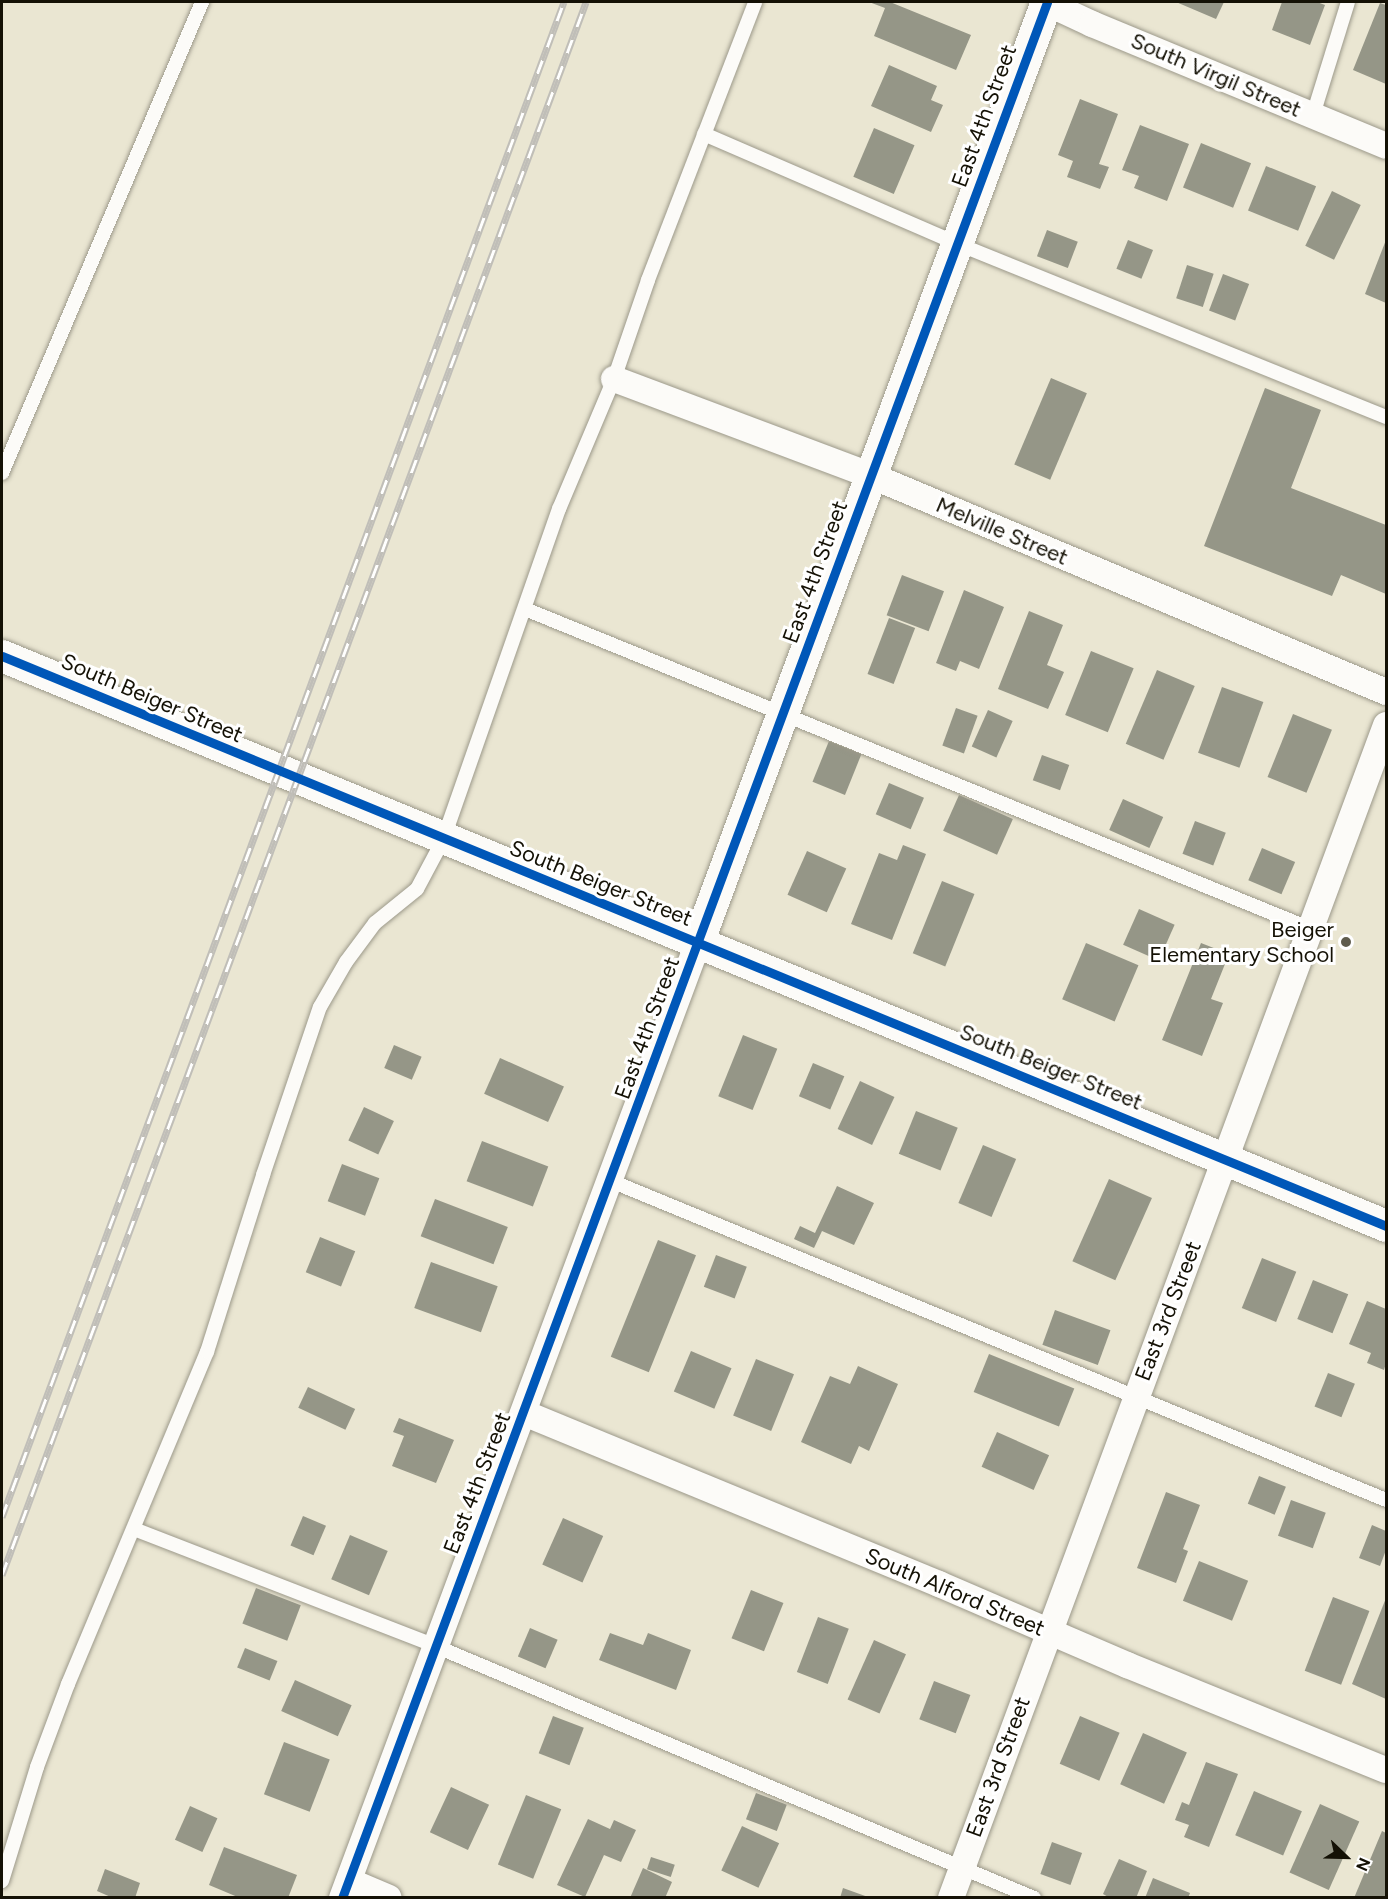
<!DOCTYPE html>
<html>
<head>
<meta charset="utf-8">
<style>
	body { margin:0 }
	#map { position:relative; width:1388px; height:1899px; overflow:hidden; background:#eae6d2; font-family:Figtree,sans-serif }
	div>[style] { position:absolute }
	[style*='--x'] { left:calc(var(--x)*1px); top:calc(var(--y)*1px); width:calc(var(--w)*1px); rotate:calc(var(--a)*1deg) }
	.building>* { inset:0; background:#959687; transform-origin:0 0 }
	.roads { filter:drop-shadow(0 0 2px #9c998a) drop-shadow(0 0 2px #9c998a) }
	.service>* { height:14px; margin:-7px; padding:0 7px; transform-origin:7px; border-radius:7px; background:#fcfbf8 }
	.minor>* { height:26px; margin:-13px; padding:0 13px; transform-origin:13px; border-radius:13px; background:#fcfbf8 }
	.tertiary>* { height:32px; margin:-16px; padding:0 16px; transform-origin:16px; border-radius:16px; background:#fcfbf8 }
	.rail>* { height:7px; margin-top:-3.5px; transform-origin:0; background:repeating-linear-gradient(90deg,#fff 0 14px,#c0beb8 0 28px); box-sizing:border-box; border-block:2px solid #c0beb8 }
	.cycleway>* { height:9px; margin:-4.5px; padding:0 4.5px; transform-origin:4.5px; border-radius:4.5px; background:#0057b8 }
	.dots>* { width:16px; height:16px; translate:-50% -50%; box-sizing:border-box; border:3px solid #fff; border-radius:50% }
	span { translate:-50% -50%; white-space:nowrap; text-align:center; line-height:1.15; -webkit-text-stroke:6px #fff; paint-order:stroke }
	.street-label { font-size:22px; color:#141105 }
	.poi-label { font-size:22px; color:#141105 }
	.right { translate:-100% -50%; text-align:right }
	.frame { position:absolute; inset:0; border:3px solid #141105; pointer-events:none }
	.north { position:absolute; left:1316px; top:1827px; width:60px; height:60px; -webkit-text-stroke:4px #fff; paint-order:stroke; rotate:113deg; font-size:16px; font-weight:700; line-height:24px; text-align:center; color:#141105 }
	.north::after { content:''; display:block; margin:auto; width:21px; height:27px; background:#141105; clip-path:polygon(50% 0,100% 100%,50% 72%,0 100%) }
</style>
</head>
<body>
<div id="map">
	<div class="building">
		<i style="clip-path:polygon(869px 2px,890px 2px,971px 35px,956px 70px,874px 36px,885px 8px)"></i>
		<i style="clip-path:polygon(1176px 2px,1224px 2px,1216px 19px)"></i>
		<i style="clip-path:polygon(1282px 2px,1317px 2px,1325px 5px,1310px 45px,1272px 30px)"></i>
		<i style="clip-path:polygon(1380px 3px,1386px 5px,1386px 84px,1353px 70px)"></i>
		<i style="clip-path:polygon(889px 65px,937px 86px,931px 100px,943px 105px,931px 132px,871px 106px)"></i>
		<i style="clip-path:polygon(1080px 99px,1118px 114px,1099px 164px,1109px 167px,1100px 189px,1067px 177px,1073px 161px,1058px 155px)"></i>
		<i style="clip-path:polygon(1140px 125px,1189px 144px,1167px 201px,1134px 188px,1139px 176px,1122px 170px)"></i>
		<i style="left:874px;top:128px;width:44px;height:53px;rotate:23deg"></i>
		<i style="left:1201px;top:143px;width:54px;height:48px;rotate:22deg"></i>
		<i style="left:1266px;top:166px;width:54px;height:48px;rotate:22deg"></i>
		<i style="left:1332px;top:191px;width:32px;height:61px;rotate:26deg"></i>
		<i style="left:1047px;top:230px;width:33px;height:28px;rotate:21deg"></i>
		<i style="left:1128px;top:240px;width:27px;height:31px;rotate:22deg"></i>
		<i style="clip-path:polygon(1386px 240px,1386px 303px,1365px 294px)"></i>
		<i style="left:1187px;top:265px;width:28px;height:35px;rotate:18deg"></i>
		<i style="left:1223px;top:274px;width:28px;height:39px;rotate:21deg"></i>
		<i style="left:1051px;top:378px;width:39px;height:94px;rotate:23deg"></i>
		<i style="clip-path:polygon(1265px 388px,1321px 410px,1291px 488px,1386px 525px,1386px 594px,1341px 575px,1332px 596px,1204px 546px)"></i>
		<i style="left:902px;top:575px;width:45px;height:43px;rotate:21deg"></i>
		<i style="clip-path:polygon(964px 590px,1004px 607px,979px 669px,960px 661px,956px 671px,936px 663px)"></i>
		<i style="clip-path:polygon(1029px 611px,1063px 625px,1047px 665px,1064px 672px,1048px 709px,998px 689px)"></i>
		<i style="left:889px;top:618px;width:28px;height:60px;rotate:21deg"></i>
		<i style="left:1091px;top:651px;width:46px;height:69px;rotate:22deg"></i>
		<i style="left:1157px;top:670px;width:41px;height:80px;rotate:23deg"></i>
		<i style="left:1222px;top:687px;width:44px;height:70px;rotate:20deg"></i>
		<i style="left:956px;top:708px;width:23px;height:40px;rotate:20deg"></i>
		<i style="left:988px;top:710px;width:27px;height:40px;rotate:24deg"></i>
		<i style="left:1293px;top:714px;width:42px;height:68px;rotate:22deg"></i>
		<i style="left:829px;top:741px;width:35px;height:44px;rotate:22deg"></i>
		<i style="left:1042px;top:755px;width:29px;height:27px;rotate:20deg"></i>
		<i style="left:889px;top:783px;width:38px;height:34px;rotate:23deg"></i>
		<i style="left:959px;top:795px;width:59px;height:39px;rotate:24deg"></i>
		<i style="left:1123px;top:799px;width:44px;height:34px;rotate:24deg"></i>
		<i style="left:1195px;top:821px;width:33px;height:35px;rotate:21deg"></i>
		<i style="clip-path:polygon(903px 845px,926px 854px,892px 940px,851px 924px,879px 853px,897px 860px)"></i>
		<i style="left:1262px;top:848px;width:36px;height:35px;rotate:23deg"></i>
		<i style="left:807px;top:851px;width:43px;height:48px;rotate:24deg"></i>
		<i style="left:942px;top:881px;width:35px;height:78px;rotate:22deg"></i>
		<i style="left:1139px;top:909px;width:39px;height:39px;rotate:24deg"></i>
		<i style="left:1086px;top:943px;width:57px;height:61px;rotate:23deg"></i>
		<i style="clip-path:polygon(1201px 943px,1229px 954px,1211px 999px,1223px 1003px,1202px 1056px,1162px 1040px)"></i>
		<i style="left:743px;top:1035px;width:37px;height:66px;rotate:22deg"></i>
		<i style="left:394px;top:1045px;width:30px;height:25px;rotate:23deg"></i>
		<i style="left:500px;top:1058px;width:70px;height:39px;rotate:24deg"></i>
		<i style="left:813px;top:1063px;width:34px;height:36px;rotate:23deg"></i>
		<i style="left:860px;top:1081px;width:38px;height:53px;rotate:25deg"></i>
		<i style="left:364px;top:1107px;width:33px;height:37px;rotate:25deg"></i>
		<i style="left:916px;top:1111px;width:45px;height:46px;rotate:22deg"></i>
		<i style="left:482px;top:1141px;width:71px;height:43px;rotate:21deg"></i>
		<i style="left:983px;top:1145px;width:36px;height:63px;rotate:23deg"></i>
		<i style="left:342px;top:1164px;width:40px;height:40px;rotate:21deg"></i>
		<i style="left:1109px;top:1179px;width:47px;height:90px;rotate:24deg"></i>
		<i style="clip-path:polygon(837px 1186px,874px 1203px,854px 1245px,822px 1231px,814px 1248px,794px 1239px,800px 1226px,815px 1233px)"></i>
		<i style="left:435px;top:1199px;width:78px;height:40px;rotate:21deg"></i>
		<i style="left:320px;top:1237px;width:38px;height:38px;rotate:22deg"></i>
		<i style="left:658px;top:1240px;width:41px;height:126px;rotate:22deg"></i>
		<i style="left:716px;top:1255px;width:33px;height:34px;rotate:21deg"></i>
		<i style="left:1262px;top:1258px;width:37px;height:54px;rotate:22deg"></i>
		<i style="left:431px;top:1262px;width:71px;height:49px;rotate:20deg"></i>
		<i style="left:1313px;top:1280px;width:38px;height:42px;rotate:22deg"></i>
		<i style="clip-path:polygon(1367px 1301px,1386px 1309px,1386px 1363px,1384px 1370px,1367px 1363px,1371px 1353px,1349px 1344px)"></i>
		<i style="left:1055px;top:1310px;width:59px;height:37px;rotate:20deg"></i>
		<i style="left:691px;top:1351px;width:44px;height:44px;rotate:23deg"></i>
		<i style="left:989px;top:1354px;width:92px;height:41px;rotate:22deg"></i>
		<i style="left:756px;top:1359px;width:41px;height:61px;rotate:22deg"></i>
		<i style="clip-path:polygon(858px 1366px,898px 1384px,869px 1451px,859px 1446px,851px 1464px,801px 1442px,830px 1376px,850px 1384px)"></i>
		<i style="left:1328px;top:1373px;width:29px;height:36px;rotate:22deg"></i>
		<i style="left:308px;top:1387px;width:52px;height:23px;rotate:25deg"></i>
		<i style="clip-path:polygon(399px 1418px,454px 1440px,436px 1483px,392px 1466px,404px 1436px,393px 1432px)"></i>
		<i style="left:997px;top:1432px;width:57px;height:38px;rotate:24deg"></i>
		<i style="left:1259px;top:1476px;width:29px;height:30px;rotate:22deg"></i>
		<i style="clip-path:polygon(1166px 1492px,1200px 1505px,1183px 1549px,1188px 1551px,1176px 1583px,1137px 1568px)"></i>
		<i style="left:1291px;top:1500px;width:37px;height:38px;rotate:20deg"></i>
		<i style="left:303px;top:1516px;width:25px;height:32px;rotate:23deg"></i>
		<i style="left:563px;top:1518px;width:44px;height:51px;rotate:24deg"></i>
		<i style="clip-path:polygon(1372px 1525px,1386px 1531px,1386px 1550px,1380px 1566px,1359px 1558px)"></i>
		<i style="left:350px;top:1535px;width:41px;height:48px;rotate:23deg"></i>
		<i style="left:1199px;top:1561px;width:53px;height:43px;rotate:22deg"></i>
		<i style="left:256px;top:1588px;width:48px;height:38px;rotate:21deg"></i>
		<i style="left:751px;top:1590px;width:35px;height:52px;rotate:22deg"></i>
		<i style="left:1333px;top:1597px;width:39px;height:79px;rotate:21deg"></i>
		<i style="clip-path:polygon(1386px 1598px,1386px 1699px,1352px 1684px)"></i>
		<i style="left:818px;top:1617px;width:33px;height:59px;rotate:21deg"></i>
		<i style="left:530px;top:1628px;width:30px;height:31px;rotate:23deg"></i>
		<i style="clip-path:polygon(610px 1633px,643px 1645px,648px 1633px,691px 1650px,676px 1690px,599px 1660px)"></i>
		<i style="left:874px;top:1640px;width:35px;height:65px;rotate:24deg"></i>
		<i style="left:245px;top:1648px;width:35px;height:21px;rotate:22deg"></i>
		<i style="left:295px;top:1680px;width:62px;height:34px;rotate:24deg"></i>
		<i style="left:934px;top:1681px;width:39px;height:41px;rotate:21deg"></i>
		<i style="left:553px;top:1716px;width:33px;height:40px;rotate:21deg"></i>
		<i style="left:1080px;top:1716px;width:43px;height:52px;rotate:23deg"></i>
		<i style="left:1143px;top:1733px;width:48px;height:56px;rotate:24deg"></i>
		<i style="left:284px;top:1742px;width:49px;height:56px;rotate:21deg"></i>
		<i style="clip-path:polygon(1206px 1762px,1238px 1774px,1209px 1847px,1184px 1837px,1189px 1825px,1175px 1820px,1182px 1802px,1189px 1805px)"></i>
		<i style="left:451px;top:1787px;width:42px;height:50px;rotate:25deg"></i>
		<i style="left:1254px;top:1791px;width:52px;height:48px;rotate:23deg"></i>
		<i style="left:756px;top:1793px;width:33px;height:28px;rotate:21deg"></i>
		<i style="left:526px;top:1795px;width:38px;height:75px;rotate:22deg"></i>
		<i style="left:1320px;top:1804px;width:43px;height:75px;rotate:24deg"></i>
		<i style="left:190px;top:1806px;width:30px;height:37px;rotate:24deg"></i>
		<i style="clip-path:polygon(588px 1819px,610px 1829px,614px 1820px,636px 1830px,621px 1862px,604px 1855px,585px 1897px,557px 1885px)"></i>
		<i style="left:742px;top:1826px;width:41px;height:49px;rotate:25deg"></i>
		<i style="clip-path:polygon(1382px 1831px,1386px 1833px,1386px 1898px,1354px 1898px)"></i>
		<i style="left:1052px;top:1842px;width:32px;height:34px;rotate:20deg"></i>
		<i style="clip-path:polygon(224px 1847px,297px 1875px,288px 1898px,240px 1898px,209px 1885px)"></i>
		<i style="left:651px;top:1857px;width:25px;height:13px;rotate:18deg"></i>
		<i style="clip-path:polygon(1119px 1859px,1147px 1871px,1136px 1898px,1110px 1898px,1103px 1894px)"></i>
		<i style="clip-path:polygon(643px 1868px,672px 1882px,665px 1898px,630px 1898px)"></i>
		<i style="clip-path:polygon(105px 1869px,140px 1883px,135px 1898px,113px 1898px,97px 1891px)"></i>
		<i style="clip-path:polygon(1153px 1878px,1190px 1893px,1188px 1898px,1145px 1898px)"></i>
		<i style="clip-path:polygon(843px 1888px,868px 1897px,868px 1898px,840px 1898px)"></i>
	</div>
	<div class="roads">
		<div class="service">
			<i style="--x:1313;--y:115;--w:118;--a:-72.8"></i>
			<i style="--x:704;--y:134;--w:277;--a:23.4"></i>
			<i style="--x:958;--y:244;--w:462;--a:22"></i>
			<i style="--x:2;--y:473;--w:512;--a:-66.99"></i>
			<i style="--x:525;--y:609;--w:849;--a:22.15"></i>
			<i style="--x:611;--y:1181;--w:838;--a:22.37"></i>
			<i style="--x:134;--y:1529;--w:323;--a:21.2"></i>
			<i style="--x:435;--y:1646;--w:650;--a:22.82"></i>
			<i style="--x:2;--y:1881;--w:119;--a:-72.9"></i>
			<i style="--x:37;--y:1767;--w:89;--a:-69.5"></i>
			<i style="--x:68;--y:1684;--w:360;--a:-67.3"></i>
			<i style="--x:207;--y:1352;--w:186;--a:-72.4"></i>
			<i style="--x:263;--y:1175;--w:177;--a:-71.3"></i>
			<i style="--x:320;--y:1007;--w:52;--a:-60"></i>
			<i style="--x:346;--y:962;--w:49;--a:-53.4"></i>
			<i style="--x:375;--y:923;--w:54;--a:-39"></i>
			<i style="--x:417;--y:889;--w:55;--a:-62"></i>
			<i style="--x:443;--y:840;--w:351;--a:-70.7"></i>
			<i style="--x:559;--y:509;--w:141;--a:-67.1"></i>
			<i style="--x:614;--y:379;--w:105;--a:-71"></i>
			<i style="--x:648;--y:280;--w:298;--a:-68.9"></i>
		</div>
		<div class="minor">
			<i style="--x:1045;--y:2;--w:52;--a:25.1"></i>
			<i style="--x:1092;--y:24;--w:318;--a:22.5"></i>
			<i style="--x:614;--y:379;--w:276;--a:20.6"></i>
			<i style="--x:872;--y:476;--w:558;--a:22.79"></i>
			<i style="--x:524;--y:1413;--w:449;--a:22.4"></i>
			<i style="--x:939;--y:1584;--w:205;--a:23.3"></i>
			<i style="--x:1127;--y:1665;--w:279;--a:22.1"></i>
			<i style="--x:349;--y:1881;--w:43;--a:23"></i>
			<i style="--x:342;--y:1898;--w:1019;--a:-69.56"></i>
			<i style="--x:951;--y:1898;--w:1251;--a:-69.65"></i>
		</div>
		<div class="tertiary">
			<i style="--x:2;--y:656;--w:1497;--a:22.38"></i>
			<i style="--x:698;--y:943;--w:1004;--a:-69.65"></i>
		</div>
	</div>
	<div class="rail">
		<i style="--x:2;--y:1517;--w:1616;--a:-69.65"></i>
		<i style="--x:2;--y:1575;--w:1678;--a:-69.63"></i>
	</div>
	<div class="cycleway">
		<i style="--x:2;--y:656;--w:1497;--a:22.38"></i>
		<i style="--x:342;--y:1898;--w:2023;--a:-69.6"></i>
	</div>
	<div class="dots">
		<i style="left:1346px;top:942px;background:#5f5c4d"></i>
	</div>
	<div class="street-label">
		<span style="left:1216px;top:75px;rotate:23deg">South Virgil Street</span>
		<span style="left:984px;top:116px;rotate:-70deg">East 4th Street</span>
		<span style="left:1002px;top:531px;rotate:23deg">Melville Street</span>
		<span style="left:815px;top:572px;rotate:-70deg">East 4th Street</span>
		<span style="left:152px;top:698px;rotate:23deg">South Beiger Street</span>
		<span style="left:601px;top:883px;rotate:22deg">South Beiger Street</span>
		<span style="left:647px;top:1028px;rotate:-70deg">East 4th Street</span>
		<span style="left:1051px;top:1067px;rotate:22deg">South Beiger Street</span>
		<span style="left:1168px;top:1311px;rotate:-69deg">East 3rd Street</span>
		<span style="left:477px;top:1483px;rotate:-69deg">East 4th Street</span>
		<span style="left:955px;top:1592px;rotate:23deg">South Alford Street</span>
		<span style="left:998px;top:1767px;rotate:-70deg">East 3rd Street</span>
	</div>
	<div class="poi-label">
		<span class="right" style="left:1334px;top:942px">Beiger<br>Elementary School</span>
	</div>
	<div class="frame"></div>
	<div class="north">N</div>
</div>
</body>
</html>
